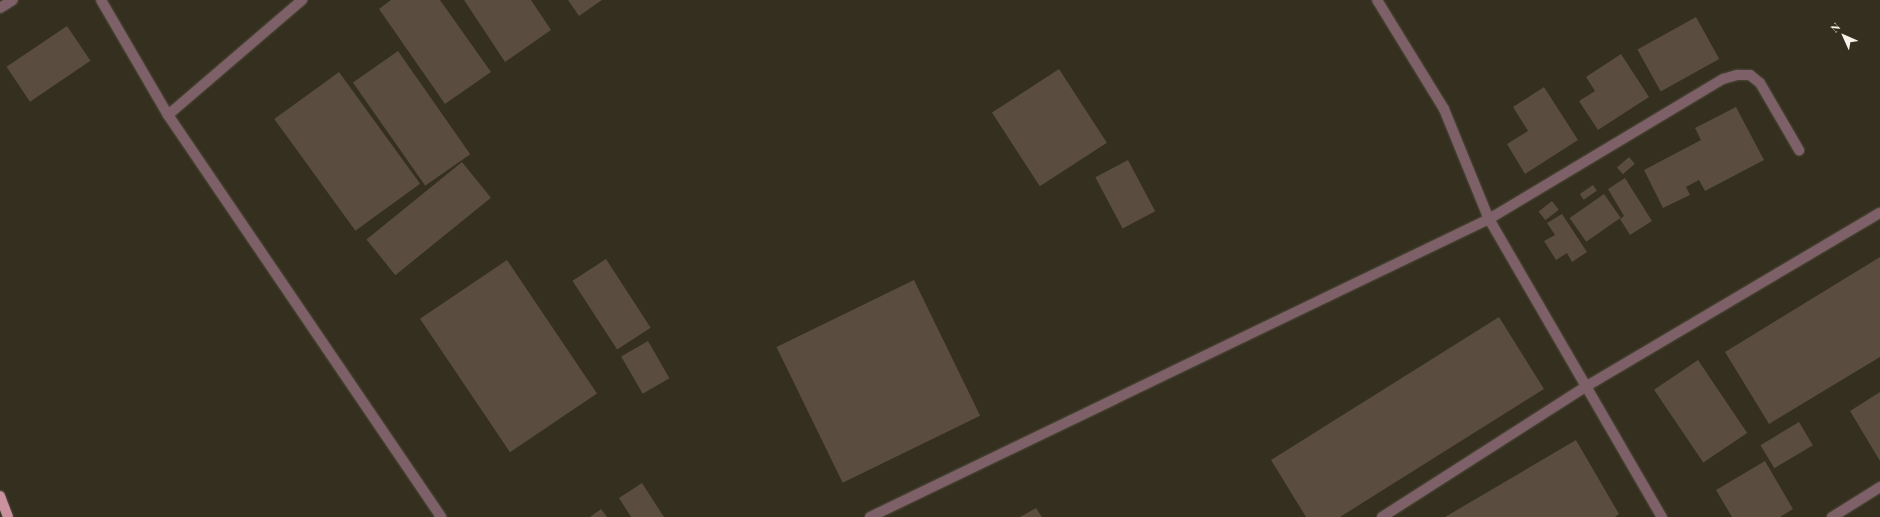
<!DOCTYPE html>
<html>
<head>
<meta charset="utf-8">
<style>
	body { margin:0 }
	#map { position:relative; width:1880px; height:517px; overflow:hidden; background:#342f1e; font-family:"Playfair Display",serif }
	div>[style] { position:absolute }
	[style*='--x'] { left:calc(var(--x)*1px); top:calc(var(--y)*1px); width:calc(var(--w)*1px); rotate:calc(var(--a)*1deg) }
	.building>* { inset:0; background:#5a4c3e; transform-origin:0 0 }
	.roads { filter:drop-shadow(0 0 1px #4f4a3a) drop-shadow(0 0 1px #4f4a3a) }
	.minor>* { height:10px; margin:-5px; padding:0 5px; transform-origin:5px; border-radius:5px; background:#7e6168 }
	.major>* { height:10px; margin:-5px; padding:0 5px; transform-origin:5px; border-radius:5px; background:#cb919f }
	span { translate:-50% -50%; white-space:nowrap; text-align:center; line-height:1.15; -webkit-text-stroke:3.5px #342f1e; paint-order:stroke }
	.north { position:absolute; left:1824px; top:16px; width:40px; height:40px; -webkit-text-stroke:3px #342f1e; paint-order:stroke; rotate:315deg; font-size:11px; font-weight:700; line-height:16px; text-align:center; color:#f6f3e8 }
	.north::after { content:''; display:block; margin:auto; width:14px; height:18px; background:#f6f3e8; clip-path:polygon(50% 0,100% 100%,50% 72%,0 100%) }
</style>
</head>
<body>
<div id="map">
	<div class="building">
		<i style="clip-path:polygon(391px 0,440px 0,491px 72px,445px 104px,379px 9px)"></i>
		<i style="clip-path:polygon(464px 0,531px 0,551px 30px,505px 62px)"></i>
		<i style="clip-path:polygon(568px 0,602px 0,579px 16px)"></i>
		<i style="left:1696px;top:17px;width:48px;height:67px;rotate:61deg"></i>
		<i style="left:67px;top:26px;width:42px;height:73px;rotate:56deg"></i>
		<i style="left:398px;top:51px;width:126px;height:55px;rotate:55deg"></i>
		<i style="clip-path:polygon(1621px 54px,1649px 97px,1598px 130px,1579px 101px,1595px 91px,1586px 77px)"></i>
		<i style="left:1059px;top:69px;width:88px;height:80px;rotate:57deg"></i>
		<i style="left:339px;top:72px;width:138px;height:80px;rotate:54deg"></i>
		<i style="clip-path:polygon(1544px 87px,1578px 140px,1525px 174px,1507px 144px,1528px 131px,1513px 107px)"></i>
		<i style="clip-path:polygon(1736px 107px,1764px 160px,1705px 191px,1699px 180px,1686px 187px,1690px 195px,1663px 208px,1644px 170px,1701px 140px,1695px 128px)"></i>
		<i style="left:1629px;top:157px;width:9px;height:16px;rotate:49deg"></i>
		<i style="left:1128px;top:160px;width:58px;height:37px;rotate:62deg"></i>
		<i style="left:462px;top:162px;width:46px;height:123px;rotate:51deg"></i>
		<i style="clip-path:polygon(1625px 178px,1652px 221px,1630px 235px,1620px 219px,1624px 216px,1608px 189px)"></i>
		<i style="left:1593px;top:185px;width:7px;height:16px;rotate:56deg"></i>
		<i style="left:1604px;top:194px;width:29px;height:42px;rotate:55deg"></i>
		<i style="left:1552px;top:201px;width:11px;height:17px;rotate:52deg"></i>
		<i style="clip-path:polygon(1562px 214px,1587px 252px,1572px 262px,1567px 253px,1556px 260px,1544px 241px,1555px 235px,1547px 223px)"></i>
		<i style="clip-path:polygon(1880px 257px,1880px 357px,1769px 424px,1725px 352px)"></i>
		<i style="left:606px;top:259px;width:82px;height:40px;rotate:57deg"></i>
		<i style="left:507px;top:260px;width:161px;height:105px;rotate:56deg"></i>
		<i style="left:914px;top:280px;width:151px;height:153px;rotate:64deg"></i>
		<i style="clip-path:polygon(1499px 317px,1544px 389px,1340px 517px,1306px 517px,1271px 460px)"></i>
		<i style="left:648px;top:341px;width:43px;height:31px;rotate:60deg"></i>
		<i style="left:1698px;top:360px;width:88px;height:53px;rotate:56deg"></i>
		<i style="clip-path:polygon(1880px 392px,1880px 461px,1850px 411px)"></i>
		<i style="left:1799px;top:422px;width:27px;height:45px;rotate:59deg"></i>
		<i style="clip-path:polygon(1576px 440px,1619px 514px,1615px 517px,1445px 517px)"></i>
		<i style="clip-path:polygon(1765px 461px,1793px 509px,1780px 517px,1732px 517px,1716px 490px)"></i>
		<i style="clip-path:polygon(642px 483px,664px 517px,631px 517px,619px 498px)"></i>
		<i style="clip-path:polygon(1036px 508px,1042px 517px,1020px 517px)"></i>
		<i style="clip-path:polygon(601px 509px,607px 517px,590px 517px)"></i>
	</div>
	<div class="roads">
		<div class="minor">
			<i style="--x:101;--y:0;--w:133;--a:59.8"></i>
			<i style="--x:168;--y:115;--w:486;--a:55.8"></i>
			<i style="--x:1377;--y:0;--w:128;--a:58.4"></i>
			<i style="--x:1444;--y:109;--w:119;--a:67.8"></i>
			<i style="--x:1489;--y:219;--w:345;--a:59.9"></i>
			<i style="--x:0;--y:8;--w:15;--a:-32"></i>
			<i style="--x:168;--y:115;--w:177;--a:-40.6"></i>
			<i style="--x:870;--y:517;--w:687;--a:-25.71"></i>
			<i style="--x:1489;--y:219;--w:273;--a:-30.9"></i>
			<i style="--x:1723;--y:79;--w:15;--a:-16"></i>
			<i style="--x:1737;--y:75;--w:13;--a:0"></i>
			<i style="--x:1750;--y:75;--w:13;--a:39"></i>
			<i style="--x:1760;--y:83;--w:78;--a:59.8"></i>
			<i style="--x:1382;--y:517;--w:243;--a:-32.6"></i>
			<i style="--x:1587;--y:386;--w:340;--a:-30.6"></i>
			<i style="--x:1832;--y:517;--w:57;--a:-32"></i>
		</div>
		<div class="major">
			<i style="--x:0;--y:496;--w:22;--a:69"></i>
		</div>
	</div>
	<div class="north">N</div>
</div>
</body>
</html>
